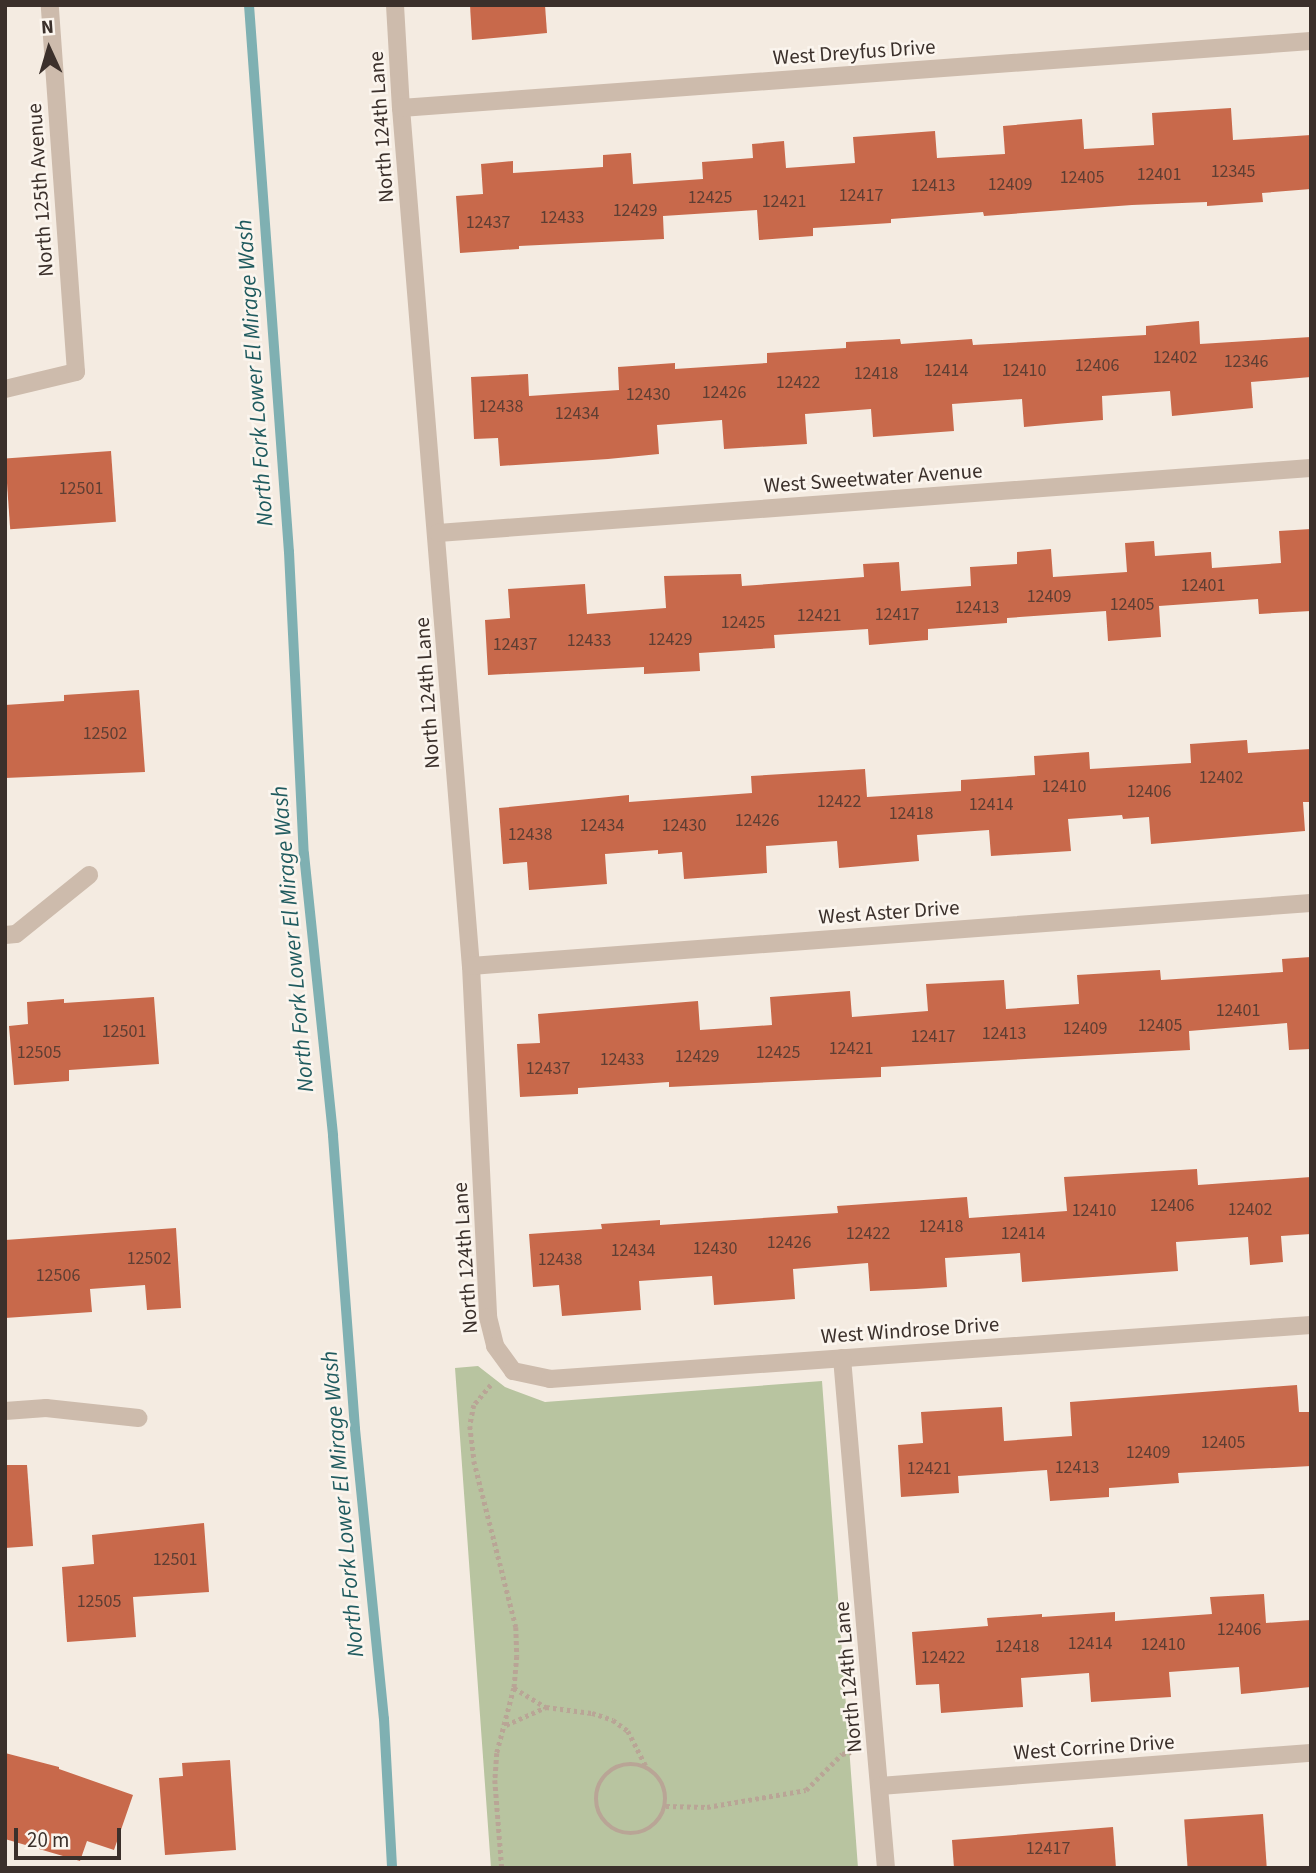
<!DOCTYPE html>
<html>
<head>
<meta charset="utf-8">
<style>
	body { margin:0 }
	#map { position:relative; width:1316px; height:1873px; overflow:hidden; background:#f4ebe1; font-family:"Source Sans 3",sans-serif }
	div>[style] { position:absolute }
	[style*='--x'] { left:calc(var(--x)*1px); top:calc(var(--y)*1px); width:calc(var(--w)*1px); rotate:calc(var(--a)*1deg) }
	.green>* { inset:0; background:#b8c4a0 }
	.stream>* { height:10px; margin:-5px; padding:0 5px; transform-origin:5px; border-radius:5px; background:#7fb0b2 }
	.building>* { inset:0; background:#c8694b; transform-origin:0 0 }
	.path>* { height:4.5px; margin-top:-2.25px; transform-origin:0; background:repeating-linear-gradient(90deg,#b9a596 0 3.5px,transparent 0 7px) }
	.path>.ring { margin:-2.25px; padding:0; box-sizing:content-box; background:none; border:4.5px solid #b9a596; border-radius:50% }
	.street>* { height:18px; margin:-9px; padding:0 9px; transform-origin:9px; border-radius:9px; background:#cdbbac }
	span { translate:-50% -50%; white-space:nowrap; text-align:center; line-height:1.15; -webkit-text-stroke:5px #fbf5ee; paint-order:stroke }
	.number-label { font-size:18px; color:#5e3e33 }
	.number-label span { -webkit-text-stroke-width:0 }
	.street-label { font-size:21px; color:#3b302b }
	.water-label { font-size:23px; color:#1f5a5e; font-style:italic }
	.frame { position:absolute; inset:0; border:7px solid #3b302b; pointer-events:none }
	.north { position:absolute; left:14px; top:14px; width:70px; height:70px; -webkit-text-stroke:5px #fbf5ee; paint-order:stroke; rotate:356deg; font-size:19px; font-weight:700; line-height:28px; text-align:center; color:#3b302b }
	.north::after { content:''; display:block; margin:auto; width:24px; height:32px; background:#3b302b; clip-path:polygon(50% 0,100% 100%,50% 72%,0 100%) }
	.scale { position:absolute; left:14px; top:1828px; width:107px; height:32px; box-sizing:border-box; border:4px solid #3b302b; border-top:0; padding-left:9px; font-size:21px; line-height:24px; white-space:nowrap; color:#3b302b; -webkit-text-stroke:5px #fbf5ee; paint-order:stroke }
</style>
</head>
<body>
<div id="map">
	<div class="green">
		<i style="clip-path:polygon(478px 1366px,505px 1387px,545px 1402px,822px 1381px,858px 1868px,491px 1868px,455px 1368px)"></i>
	</div>
	<div class="stream">
		<i style="--x:249;--y:5;--w:548;--a:85.82"></i>
		<i style="--x:289;--y:552;--w:302;--a:87.2"></i>
		<i style="--x:304;--y:854;--w:283;--a:84.1"></i>
		<i style="--x:333;--y:1136;--w:294;--a:85.7"></i>
		<i style="--x:355;--y:1429;--w:291;--a:84.3"></i>
		<i style="--x:384;--y:1719;--w:149;--a:86.9"></i>
	</div>
	<div class="building">
		<i style="clip-path:polygon(470px 5px,545px 5px,547px 33px,472px 40px)"></i>
		<i style="clip-path:polygon(1231px 108px,1233px 140px,1311px 135px,1311px 189px,1262px 193px,1263px 202px,1207px 206px,1207px 202px,1132px 205px,984px 216px,983px 212px,891px 219px,891px 223px,813px 228px,813px 236px,759px 240px,757px 210px,663px 216px,664px 239px,519px 246px,519px 249px,460px 253px,456px 196px,483px 194px,481px 164px,513px 161px,513px 173px,603px 167px,603px 155px,631px 153px,633px 184px,703px 179px,702px 162px,753px 158px,752px 144px,784px 141px,786px 168px,855px 163px,853px 137px,935px 131px,937px 158px,1005px 154px,1003px 126px,1082px 119px,1084px 149px,1154px 145px,1152px 113px)"></i>
		<i style="clip-path:polygon(1199px 321px,1200px 344px,1311px 337px,1311px 377px,1251px 382px,1253px 408px,1172px 416px,1170px 391px,1102px 396px,1103px 420px,1056px 424px,1024px 427px,1022px 399px,952px 404px,954px 431px,873px 437px,871px 409px,805px 414px,807px 444px,724px 449px,722px 420px,657px 425px,659px 454px,608px 459px,500px 466px,498px 438px,474px 439px,471px 377px,528px 374px,529px 396px,619px 390px,618px 367px,675px 363px,675px 369px,767px 363px,767px 353px,846px 348px,846px 342px,900px 339px,901px 344px,972px 339px,973px 345px,1146px 335px,1146px 326px)"></i>
		<i style="left:111px;top:451px;width:71px;height:106px;rotate:86deg"></i>
		<i style="clip-path:polygon(1311px 529px,1311px 611px,1259px 614px,1258px 599px,1159px 606px,1161px 637px,1108px 641px,1106px 611px,1007px 618px,1007px 623px,928px 629px,928px 640px,869px 645px,868px 629px,774px 635px,775px 648px,699px 653px,700px 671px,644px 674px,644px 667px,488px 675px,485px 620px,510px 618px,508px 589px,585px 584px,587px 614px,666px 608px,664px 576px,741px 574px,742px 586px,864px 577px,863px 564px,899px 562px,901px 591px,971px 586px,970px 567px,1017px 564px,1017px 552px,1051px 549px,1053px 577px,1127px 572px,1125px 543px,1154px 541px,1155px 556px,1211px 552px,1212px 568px,1281px 563px,1279px 531px)"></i>
		<i style="clip-path:polygon(139px 690px,145px 772px,5px 778px,5px 705px,64px 701px,64px 695px)"></i>
		<i style="clip-path:polygon(1247px 740px,1248px 753px,1311px 749px,1311px 802px,1303px 802px,1305px 831px,1151px 844px,1149px 817px,1123px 819px,1122px 815px,1068px 819px,1071px 851px,991px 856px,989px 830px,917px 835px,919px 861px,839px 868px,837px 841px,766px 846px,767px 873px,684px 879px,682px 852px,658px 854px,658px 850px,605px 854px,607px 884px,529px 890px,527px 862px,503px 864px,499px 808px,629px 795px,629px 802px,752px 793px,751px 776px,865px 769px,867px 797px,961px 791px,961px 780px,1035px 775px,1034px 756px,1089px 752px,1090px 769px,1191px 763px,1190px 744px)"></i>
		<i style="clip-path:polygon(1311px 957px,1311px 1049px,1289px 1050px,1287px 1023px,1189px 1031px,1190px 1050px,881px 1067px,881px 1077px,669px 1087px,669px 1082px,578px 1088px,578px 1094px,520px 1097px,517px 1044px,540px 1043px,538px 1014px,698px 1001px,700px 1030px,772px 1025px,770px 997px,850px 991px,852px 1017px,928px 1011px,926px 984px,1004px 980px,1006px 1009px,1079px 1004px,1077px 975px,1160px 970px,1161px 980px,1283px 972px,1282px 959px)"></i>
		<i style="clip-path:polygon(154px 997px,159px 1064px,69px 1070px,69px 1081px,14px 1085px,9px 1026px,28px 1024px,27px 1002px,64px 999px,64px 1003px)"></i>
		<i style="clip-path:polygon(1197px 1169px,1198px 1185px,1311px 1177px,1311px 1234px,1281px 1236px,1283px 1262px,1250px 1265px,1248px 1237px,1176px 1242px,1178px 1271px,1022px 1282px,1020px 1253px,945px 1258px,947px 1287px,916px 1289px,870px 1291px,868px 1263px,793px 1269px,795px 1299px,714px 1305px,712px 1276px,639px 1281px,641px 1310px,562px 1316px,559px 1285px,533px 1287px,529px 1234px,602px 1229px,601px 1224px,660px 1220px,660px 1225px,838px 1213px,837px 1206px,967px 1197px,969px 1218px,1067px 1211px,1064px 1177px)"></i>
		<i style="clip-path:polygon(176px 1228px,181px 1308px,147px 1310px,145px 1285px,90px 1289px,92px 1312px,5px 1318px,5px 1240px)"></i>
		<i style="clip-path:polygon(1297px 1385px,1299px 1412px,1311px 1412px,1311px 1466px,1178px 1473px,1179px 1483px,1109px 1488px,1109px 1497px,1050px 1501px,1047px 1470px,958px 1476px,959px 1493px,901px 1497px,898px 1445px,923px 1443px,921px 1412px,1002px 1407px,1004px 1441px,1072px 1436px,1070px 1402px)"></i>
		<i style="clip-path:polygon(5px 1465px,27px 1465px,33px 1546px,5px 1548px)"></i>
		<i style="clip-path:polygon(204px 1523px,209px 1592px,133px 1597px,136px 1637px,67px 1642px,62px 1567px,94px 1564px,92px 1535px)"></i>
		<i style="clip-path:polygon(1264px 1594px,1266px 1623px,1311px 1620px,1311px 1687px,1241px 1694px,1239px 1667px,1169px 1672px,1171px 1697px,1091px 1702px,1089px 1673px,1021px 1678px,1023px 1707px,941px 1713px,939px 1684px,916px 1685px,912px 1632px,988px 1626px,987px 1618px,1042px 1614px,1042px 1617px,1115px 1612px,1115px 1621px,1212px 1614px,1210px 1597px)"></i>
		<i style="clip-path:polygon(5px 1753px,59px 1767px,59px 1769px,133px 1795px,114px 1850px,87px 1841px,80px 1861px,5px 1839px)"></i>
		<i style="clip-path:polygon(230px 1760px,236px 1850px,165px 1855px,159px 1778px,183px 1776px,182px 1763px)"></i>
		<i style="left:1263px;top:1814px;width:54px;height:79px;rotate:86deg"></i>
		<i style="clip-path:polygon(1113px 1827px,1116px 1868px,954px 1868px,952px 1840px)"></i>
	</div>
	<div class="path">
		<i style="--x:491;--y:1385;--w:26;--a:130"></i>
		<i style="--x:474;--y:1405;--w:21;--a:101"></i>
		<i style="--x:470;--y:1426;--w:35;--a:83"></i>
		<i style="--x:474;--y:1461;--w:171;--a:75.8"></i>
		<i style="--x:516;--y:1627;--w:29;--a:88"></i>
		<i style="--x:517;--y:1656;--w:32;--a:95"></i>
		<i style="--x:514;--y:1688;--w:67;--a:104.7"></i>
		<i style="--x:497;--y:1753;--w:27;--a:94"></i>
		<i style="--x:495;--y:1780;--w:88;--a:85.5"></i>
		<i style="--x:514;--y:1688;--w:37;--a:31"></i>
		<i style="--x:506;--y:1725;--w:44;--a:-24.2"></i>
		<i style="--x:546;--y:1707;--w:46;--a:7.4"></i>
		<i style="--x:592;--y:1713;--w:22;--a:18"></i>
		<i style="--x:613;--y:1720;--w:19;--a:36"></i>
		<i style="--x:628;--y:1731;--w:42;--a:62.8"></i>
		<i class="ring" style="left:596px;top:1764px;width:65.5px;height:65.5px"></i>
		<i style="--x:666;--y:1806;--w:41;--a:1.4"></i>
		<i style="--x:707;--y:1807;--w:100;--a:-9.7"></i>
		<i style="--x:806;--y:1790;--w:51;--a:-45"></i>
		<i style="--x:842;--y:1754;--w:9;--a:-13"></i>
	</div>
	<div class="street">
		<i style="--x:395;--y:5;--w:103;--a:86.7"></i>
		<i style="--x:401;--y:108;--w:861;--a:85.34"></i>
		<i style="--x:471;--y:966;--w:351;--a:87.2"></i>
		<i style="--x:488;--y:1317;--w:30;--a:76"></i>
		<i style="--x:495;--y:1346;--w:31;--a:54"></i>
		<i style="--x:513;--y:1371;--w:38;--a:12"></i>
		<i style="--x:550;--y:1379;--w:763;--a:-4.06"></i>
		<i style="--x:401;--y:108;--w:912;--a:-4.21"></i>
		<i style="--x:5;--y:389;--w:73;--a:-13.5"></i>
		<i style="--x:76;--y:372;--w:368;--a:-94.1"></i>
		<i style="--x:438;--y:533;--w:875;--a:-4.26"></i>
		<i style="--x:5;--y:935;--w:11;--a:-5"></i>
		<i style="--x:16;--y:934;--w:94;--a:-38.9"></i>
		<i style="--x:471;--y:966;--w:842;--a:-4.29"></i>
		<i style="--x:842;--y:1358;--w:512;--a:85.07"></i>
		<i style="--x:5;--y:1411;--w:41;--a:-4.2"></i>
		<i style="--x:46;--y:1408;--w:93;--a:6.2"></i>
		<i style="--x:880;--y:1786;--w:432;--a:-4.4"></i>
	</div>
	<div class="number-label">
		<span style="left:1233px;top:172px">12345</span>
		<span style="left:1159px;top:175px">12401</span>
		<span style="left:1082px;top:178px">12405</span>
		<span style="left:1010px;top:185px">12409</span>
		<span style="left:933px;top:186px">12413</span>
		<span style="left:861px;top:196px">12417</span>
		<span style="left:710px;top:198px">12425</span>
		<span style="left:784px;top:202px">12421</span>
		<span style="left:635px;top:211px">12429</span>
		<span style="left:562px;top:218px">12433</span>
		<span style="left:488px;top:223px">12437</span>
		<span style="left:1175px;top:358px">12402</span>
		<span style="left:1246px;top:362px">12346</span>
		<span style="left:1097px;top:366px">12406</span>
		<span style="left:946px;top:371px">12414</span>
		<span style="left:1024px;top:371px">12410</span>
		<span style="left:876px;top:374px">12418</span>
		<span style="left:798px;top:383px">12422</span>
		<span style="left:724px;top:393px">12426</span>
		<span style="left:648px;top:395px">12430</span>
		<span style="left:501px;top:407px">12438</span>
		<span style="left:577px;top:414px">12434</span>
		<span style="left:81px;top:489px">12501</span>
		<span style="left:1203px;top:586px">12401</span>
		<span style="left:1049px;top:597px">12409</span>
		<span style="left:1132px;top:605px">12405</span>
		<span style="left:977px;top:608px">12413</span>
		<span style="left:897px;top:615px">12417</span>
		<span style="left:819px;top:616px">12421</span>
		<span style="left:743px;top:623px">12425</span>
		<span style="left:670px;top:640px">12429</span>
		<span style="left:589px;top:641px">12433</span>
		<span style="left:515px;top:645px">12437</span>
		<span style="left:105px;top:734px">12502</span>
		<span style="left:1221px;top:778px">12402</span>
		<span style="left:1064px;top:787px">12410</span>
		<span style="left:1149px;top:792px">12406</span>
		<span style="left:839px;top:802px">12422</span>
		<span style="left:991px;top:805px">12414</span>
		<span style="left:911px;top:814px">12418</span>
		<span style="left:757px;top:821px">12426</span>
		<span style="left:602px;top:826px">12434</span>
		<span style="left:684px;top:826px">12430</span>
		<span style="left:530px;top:835px">12438</span>
		<span style="left:1238px;top:1011px">12401</span>
		<span style="left:1160px;top:1026px">12405</span>
		<span style="left:1085px;top:1029px">12409</span>
		<span style="left:124px;top:1032px">12501</span>
		<span style="left:1004px;top:1034px">12413</span>
		<span style="left:933px;top:1037px">12417</span>
		<span style="left:851px;top:1049px">12421</span>
		<span style="left:39px;top:1053px">12505</span>
		<span style="left:778px;top:1053px">12425</span>
		<span style="left:697px;top:1057px">12429</span>
		<span style="left:622px;top:1060px">12433</span>
		<span style="left:548px;top:1069px">12437</span>
		<span style="left:1172px;top:1206px">12406</span>
		<span style="left:1250px;top:1210px">12402</span>
		<span style="left:1094px;top:1211px">12410</span>
		<span style="left:941px;top:1227px">12418</span>
		<span style="left:868px;top:1234px">12422</span>
		<span style="left:1023px;top:1234px">12414</span>
		<span style="left:789px;top:1243px">12426</span>
		<span style="left:715px;top:1249px">12430</span>
		<span style="left:633px;top:1251px">12434</span>
		<span style="left:149px;top:1259px">12502</span>
		<span style="left:560px;top:1260px">12438</span>
		<span style="left:58px;top:1276px">12506</span>
		<span style="left:1223px;top:1443px">12405</span>
		<span style="left:1148px;top:1453px">12409</span>
		<span style="left:1077px;top:1468px">12413</span>
		<span style="left:929px;top:1469px">12421</span>
		<span style="left:175px;top:1560px">12501</span>
		<span style="left:99px;top:1602px">12505</span>
		<span style="left:1239px;top:1630px">12406</span>
		<span style="left:1090px;top:1644px">12414</span>
		<span style="left:1163px;top:1645px">12410</span>
		<span style="left:1017px;top:1647px">12418</span>
		<span style="left:943px;top:1658px">12422</span>
		<span style="left:1048px;top:1849px">12417</span>
	</div>
	<div class="street-label">
		<span style="left:854px;top:52px;rotate:-4deg">West Dreyfus Drive</span>
		<span style="left:381px;top:127px;rotate:-94deg">North 124th Lane</span>
		<span style="left:40px;top:190px;rotate:-94deg">North 125th Avenue</span>
		<span style="left:873px;top:478px;rotate:-4deg">West Sweetwater Avenue</span>
		<span style="left:427px;top:693px;rotate:-94deg">North 124th Lane</span>
		<span style="left:889px;top:912px;rotate:-4deg">West Aster Drive</span>
		<span style="left:465px;top:1258px;rotate:-94deg">North 124th Lane</span>
		<span style="left:910px;top:1330px;rotate:-4deg">West Windrose Drive</span>
		<span style="left:848px;top:1677px;rotate:-95deg">North 124th Lane</span>
		<span style="left:1094px;top:1747px;rotate:-4deg">West Corrine Drive</span>
	</div>
	<div class="water-label">
		<span style="left:255px;top:373px;rotate:-94deg">North Fork Lower El Mirage Wash</span>
		<span style="left:293px;top:939px;rotate:-95deg">North Fork Lower El Mirage Wash</span>
		<span style="left:343px;top:1504px;rotate:-95deg">North Fork Lower El Mirage Wash</span>
	</div>
	<div class="frame"></div>
	<div class="north">N</div>
	<div class="scale">20 m</div>
</div>
</body>
</html>
